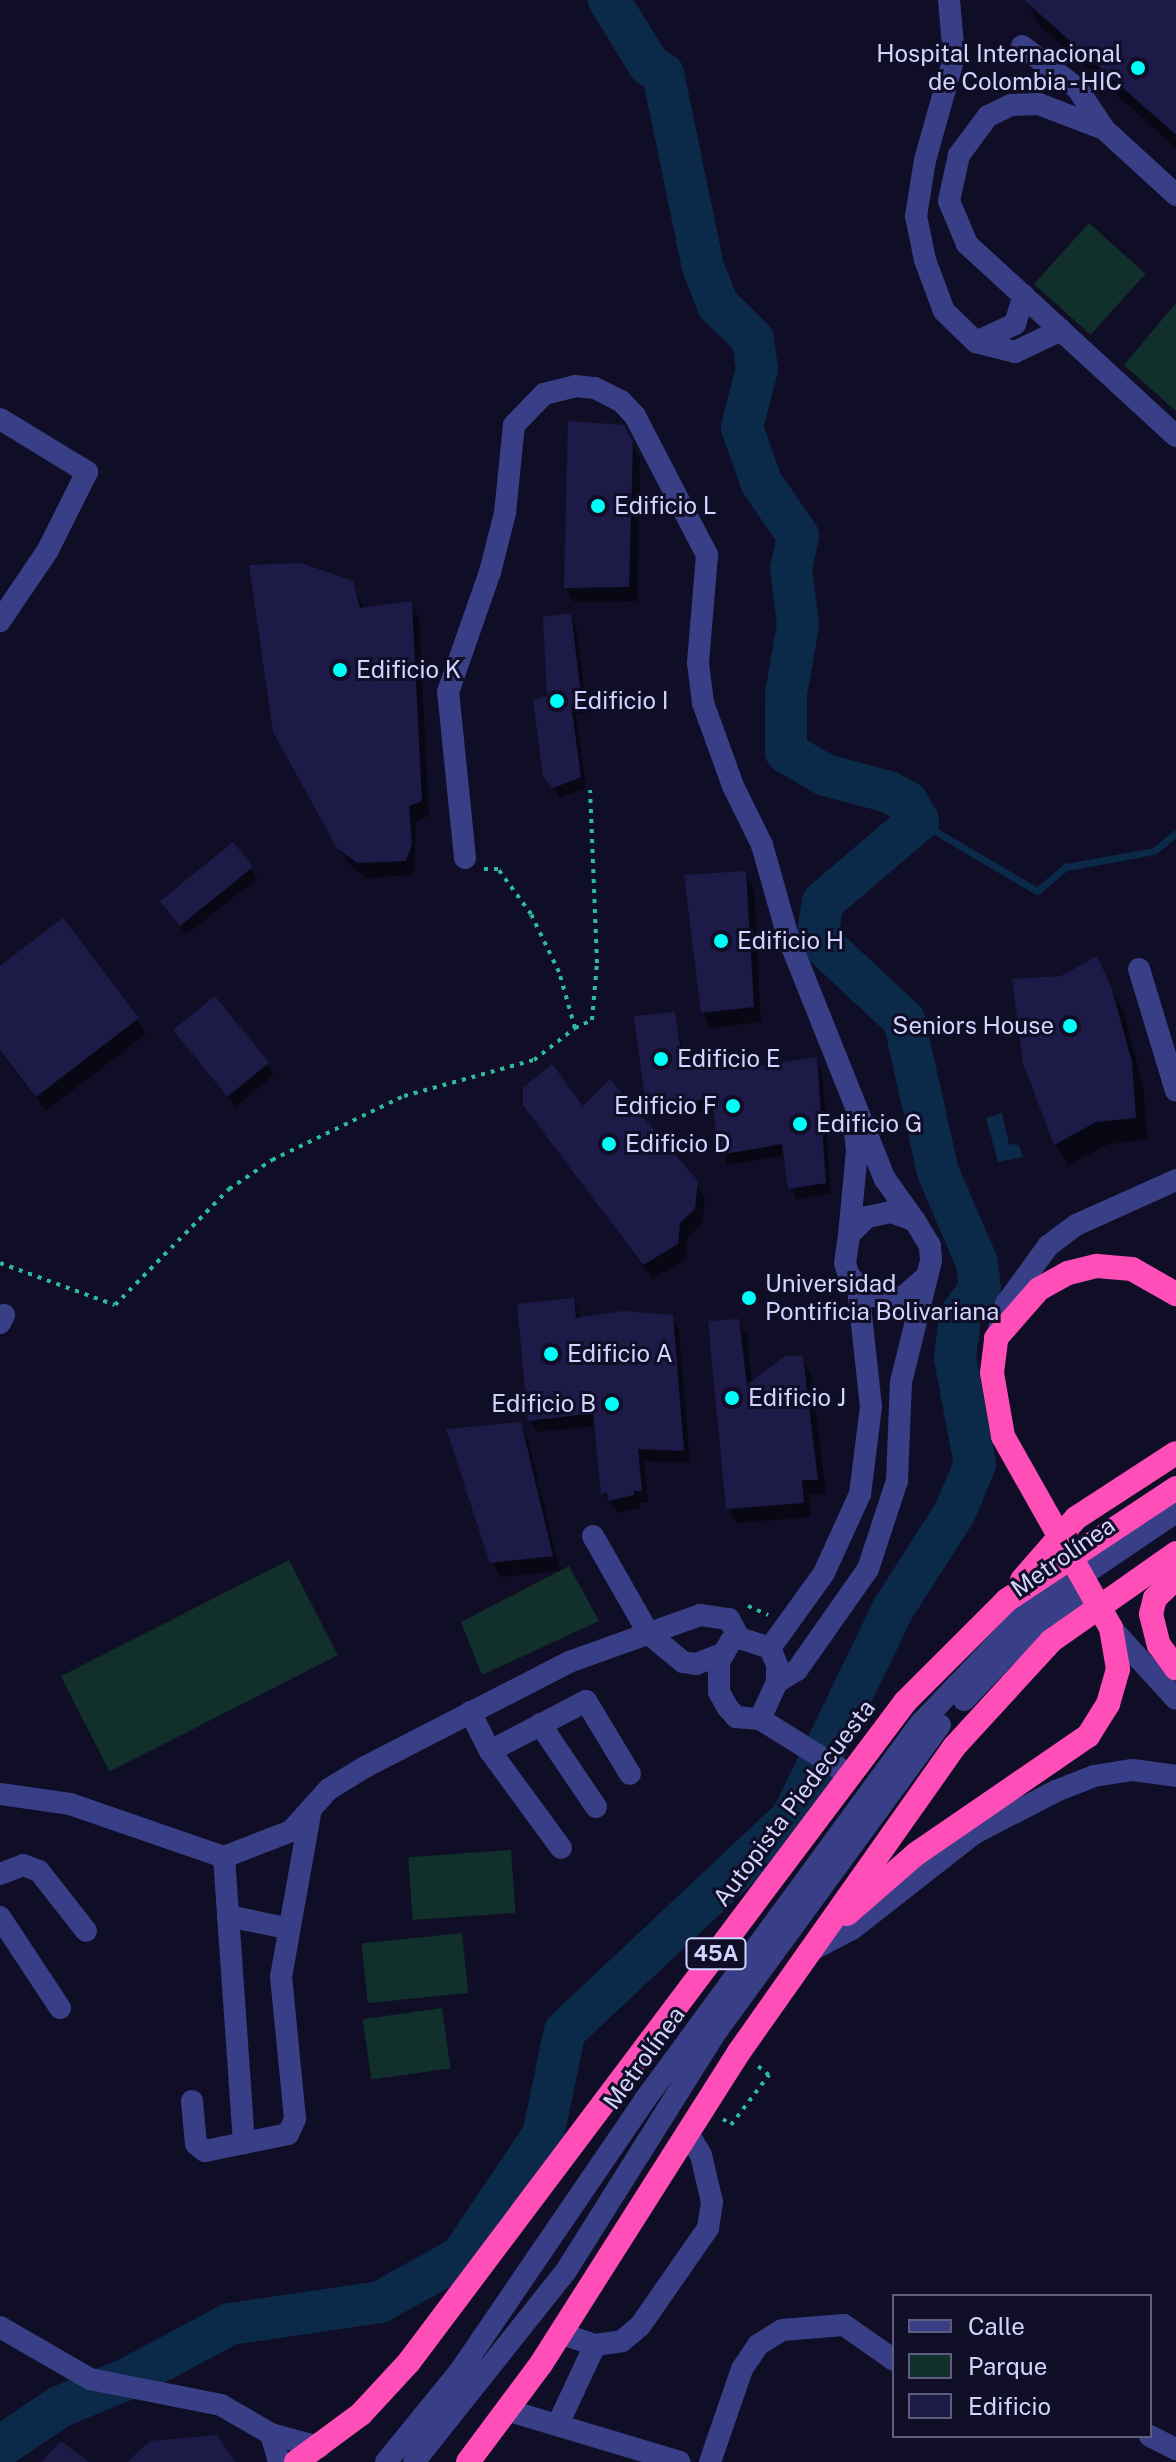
<!DOCTYPE html>
<html>
<head>
<meta charset="utf-8">
<style>
	body { margin:0 }
	#map { position:relative; width:1176px; height:2462px; overflow:hidden; background:#100e26; font-family:"Public Sans",sans-serif }
	div>[style] { position:absolute }
	[style*='--x'] { left:calc(var(--x)*1px); top:calc(var(--y)*1px); width:calc(var(--w)*1px); rotate:calc(var(--a)*1deg) }
	.green>* { inset:0; background:#11302b; transform-origin:0 0 }
	.water>* { inset:0; background:#0b2948 }
	.shadow>* { inset:0; background:#0007 }
	.stream>* { height:7px; margin:-3.5px; padding:0 3.5px; transform-origin:3.5px; border-radius:3.5px; background:#0b2948 }
	.river>* { height:42px; margin:-21px; padding:0 21px; transform-origin:21px; border-radius:21px; background:#0b2948 }
	.building>* { inset:0; background:#1e1a47; transform-origin:0 0 }
	.path>* { height:4px; margin-top:-2px; transform-origin:0; background:repeating-linear-gradient(90deg,#2cbaa0 0 4px,transparent 0 10px) }
	.minor>* { height:22px; margin:-11px; padding:0 11px; transform-origin:11px; border-radius:11px; background:#383f86 }
	.highway>* { height:24px; margin:-12px; padding:0 12px; transform-origin:12px; border-radius:12px; background:#ff4eb8 }
	.dots>* { width:22px; height:22px; translate:-50% -50%; box-sizing:border-box; border:4px solid #100e26; border-radius:50% }
	span { translate:-50% -50%; white-space:nowrap; text-align:center; line-height:1.15; -webkit-text-stroke:6px #100e26; paint-order:stroke }
	.shield-label span { padding:2px 6px; background:#100e26; border:2px solid; border-radius:6px; -webkit-text-stroke-width:0 }
	.shield-label { font-size:22px; color:#d3d3ff; font-weight:700 }
	.poi-label { font-size:24px; color:#d3d3ff }
	.right { translate:-100% -50%; text-align:right }
	.left { translate:0 -50%; text-align:left }
	.street-label { font-size:24px; color:#d3d3ff }
	.legend { position:absolute; left:892px; top:2294px; width:260px; height:144px; box-sizing:border-box; background:#100e26; border:2px solid #5e5d7d; margin:0; padding:10px 14px; list-style:none; font-size:24px; color:#d3d3ff }
	.legend li { display:flex; align-items:center; gap:16px; height:40px }
	.legend b { width:40px; border:2px solid #5e5d7d }
</style>
</head>
<body>
<div id="map">
	<div class="green">
		<i style="left:1089px;top:223px;width:76px;height:82px;rotate:42deg"></i>
		<i style="clip-path:polygon(1176px 303px,1176px 411px,1124px 365px)"></i>
		<i style="left:289px;top:1560px;width:107px;height:256px;rotate:63deg"></i>
		<i style="clip-path:polygon(569px 1566px,599px 1621px,482px 1675px,461px 1622px)"></i>
		<i style="left:511px;top:1850px;width:63px;height:103px;rotate:86deg"></i>
		<i style="left:462px;top:1933px;width:60px;height:101px;rotate:84deg"></i>
		<i style="left:442px;top:2008px;width:61px;height:80px;rotate:82deg"></i>
	</div>
	<div class="water">
		<i style="clip-path:polygon(1002px 1113px,1009px 1144px,1019px 1145px,1023px 1157px,998px 1162px,986px 1118px)"></i>
	</div>
	<div class="shadow">
		<i style="clip-path:polygon(1025px 0,1176px 0,1176px 148px,1042px 28px)"></i>
		<i style="clip-path:polygon(631px 442px,640px 459px,637px 601px,574px 602px,566px 588px)"></i>
		<i style="clip-path:polygon(352px 583px,364px 610px,411px 603px,419px 618px,429px 816px,416px 821px,414px 875px,367px 878px,348px 863px,275px 731px)"></i>
		<i style="clip-path:polygon(570px 615px,576px 626px,587px 713px,576px 715px,586px 788px,560px 798px,545px 776px,549px 698px)"></i>
		<i style="clip-path:polygon(251px 868px,257px 879px,186px 935px,161px 900px)"></i>
		<i style="clip-path:polygon(745px 873px,754px 888px,761px 1022px,711px 1028px,703px 1013px)"></i>
		<i style="clip-path:polygon(1096px 959px,1124px 1013px,1143px 1085px,1148px 1140px,1109px 1144px,1068px 1165px,1055px 1144px,1062px 978px)"></i>
		<i style="clip-path:polygon(0 969px,137px 1019px,146px 1034px,46px 1111px,0 1051px)"></i>
		<i style="clip-path:polygon(215px 999px,274px 1075px,235px 1107px,182px 1041px)"></i>
		<i style="clip-path:polygon(674px 1014px,687px 1067px,746px 1062px,751px 1069px,815px 1059px,822px 1070px,831px 1194px,796px 1199px,785px 1155px,727px 1165px,715px 1110px,654px 1117px,648px 1106px)"></i>
		<i style="clip-path:polygon(525px 1104px,583px 1109px,696px 1182px,705px 1198px,702px 1224px,687px 1238px,686px 1259px,652px 1279px)"></i>
		<i style="clip-path:polygon(573px 1300px,581px 1319px,672px 1317px,679px 1329px,690px 1463px,644px 1461px,648px 1503px,639px 1503px,640px 1508px,617px 1513px,603px 1493px,596px 1426px,537px 1432px,530px 1420px)"></i>
		<i style="clip-path:polygon(738px 1321px,747px 1336px,752px 1384px,802px 1358px,811px 1373px,826px 1494px,809px 1494px,811px 1517px,737px 1523px,728px 1508px)"></i>
		<i style="clip-path:polygon(520px 1425px,528px 1440px,560px 1571px,501px 1577px,492px 1562px)"></i>
	</div>
	<div class="stream">
		<i style="--x:918;--y:821;--w:138;--a:30.5"></i>
		<i style="--x:1037;--y:891;--w:38;--a:-40"></i>
		<i style="--x:1066;--y:867;--w:89;--a:-10.3"></i>
		<i style="--x:1154;--y:851;--w:28;--a:-39"></i>
	</div>
	<div class="river">
		<i style="--x:0;--y:2447;--w:71;--a:-34.1"></i>
		<i style="--x:59;--y:2407;--w:74;--a:-22.4"></i>
		<i style="--x:127;--y:2379;--w:117;--a:-28.1"></i>
		<i style="--x:230;--y:2324;--w:152;--a:-8.3"></i>
		<i style="--x:380;--y:2302;--w:93;--a:-29.1"></i>
		<i style="--x:461;--y:2257;--w:147;--a:-56.1"></i>
		<i style="--x:543;--y:2135;--w:106;--a:-78.1"></i>
		<i style="--x:565;--y:2031;--w:311;--a:-43.2"></i>
		<i style="--x:792;--y:1818;--w:232;--a:-64.2"></i>
		<i style="--x:893;--y:1609;--w:115;--a:-57.4"></i>
		<i style="--x:955;--y:1512;--w:52;--a:-67.4"></i>
		<i style="--x:975;--y:1464;--w:108;--a:-100.7"></i>
		<i style="--x:955;--y:1358;--w:42;--a:-83.2"></i>
		<i style="--x:960;--y:1316;--w:34;--a:-54"></i>
		<i style="--x:980;--y:1288;--w:25;--a:-97"></i>
		<i style="--x:977;--y:1263;--w:99;--a:-113.2"></i>
		<i style="--x:938;--y:1172;--w:156;--a:-102.6"></i>
		<i style="--x:904;--y:1020;--w:119;--a:-137"></i>
		<i style="--x:817;--y:939;--w:37;--a:-81"></i>
		<i style="--x:823;--y:902;--w:125;--a:-40.5"></i>
		<i style="--x:918;--y:821;--w:22;--a:-120"></i>
		<i style="--x:907;--y:802;--w:21;--a:-151"></i>
		<i style="--x:889;--y:792;--w:66;--a:-165.1"></i>
		<i style="--x:825;--y:775;--w:45;--a:-149.5"></i>
		<i style="--x:786;--y:752;--w:58;--a:-90"></i>
		<i style="--x:786;--y:694;--w:70;--a:-80.1"></i>
		<i style="--x:798;--y:625;--w:56;--a:-97.1"></i>
		<i style="--x:791;--y:569;--w:34;--a:-78"></i>
		<i style="--x:798;--y:536;--w:65;--a:-124.4"></i>
		<i style="--x:761;--y:482;--w:58;--a:-109.1"></i>
		<i style="--x:742;--y:427;--w:60;--a:-75.5"></i>
		<i style="--x:757;--y:369;--w:30;--a:-98"></i>
		<i style="--x:753;--y:339;--w:49;--a:-135.8"></i>
		<i style="--x:718;--y:305;--w:41;--a:-111.5"></i>
		<i style="--x:703;--y:267;--w:197;--a:-101.7"></i>
		<i style="--x:663;--y:74;--w:17;--a:-147"></i>
		<i style="--x:649;--y:65;--w:76;--a:-121.6"></i>
	</div>
	<div class="building">
		<i style="clip-path:polygon(1024px 0,1176px 0,1176px 135px)"></i>
		<i style="clip-path:polygon(568px 421px,624px 425px,633px 442px,629px 587px,564px 588px)"></i>
		<i style="clip-path:polygon(301px 563px,353px 581px,360px 608px,412px 601px,422px 801px,409px 806px,412px 844px,406px 861px,357px 863px,337px 848px,273px 732px,249px 565px)"></i>
		<i style="clip-path:polygon(571px 613px,582px 702px,571px 704px,581px 777px,553px 788px,543px 777px,533px 700px,547px 696px,543px 617px)"></i>
		<i style="left:233px;top:842px;width:32px;height:94px;rotate:51deg"></i>
		<i style="clip-path:polygon(746px 871px,754px 1007px,701px 1013px,684px 875px)"></i>
		<i style="clip-path:polygon(63px 918px,139px 1018px,36px 1097px,0 1050px,0 966px)"></i>
		<i style="clip-path:polygon(1097px 956px,1112px 989px,1132px 1062px,1136px 1118px,1096px 1122px,1054px 1145px,1023px 1063px,1012px 979px,1061px 976px)"></i>
		<i style="left:215px;top:996px;width:86px;height:54px;rotate:51deg"></i>
		<i style="clip-path:polygon(675px 1012px,683px 1065px,747px 1060px,748px 1068px,817px 1057px,826px 1183px,788px 1189px,782px 1144px,719px 1155px,712px 1099px,646px 1107px,634px 1016px)"></i>
		<i style="clip-path:polygon(552px 1064px,583px 1106px,610px 1079px,698px 1181px,695px 1209px,680px 1223px,678px 1244px,643px 1265px,523px 1105px,523px 1088px)"></i>
		<i style="clip-path:polygon(574px 1298px,576px 1318px,623px 1311px,673px 1315px,684px 1451px,638px 1449px,642px 1491px,634px 1491px,634px 1495px,608px 1501px,607px 1493px,601px 1494px,593px 1413px,528px 1421px,517px 1304px)"></i>
		<i style="clip-path:polygon(739px 1319px,747px 1385px,785px 1356px,803px 1356px,818px 1480px,802px 1480px,804px 1503px,726px 1509px,708px 1321px)"></i>
		<i style="clip-path:polygon(521px 1422px,553px 1556px,490px 1563px,446px 1429px)"></i>
		<i style="clip-path:polygon(217px 2435px,235px 2462px,127px 2462px,150px 2441px)"></i>
		<i style="clip-path:polygon(61px 2441px,89px 2462px,41px 2462px)"></i>
	</div>
	<div class="path">
		<i style="--x:575;--y:1028;--w:19;--a:-25"></i>
		<i style="--x:592;--y:1020;--w:57;--a:-85"></i>
		<i style="--x:597;--y:963;--w:173;--a:-92.3"></i>
		<i style="--x:0;--y:1263;--w:122;--a:20.1"></i>
		<i style="--x:115;--y:1305;--w:163;--a:-45.5"></i>
		<i style="--x:229;--y:1189;--w:52;--a:-34"></i>
		<i style="--x:272;--y:1160;--w:147;--a:-25.9"></i>
		<i style="--x:404;--y:1096;--w:135;--a:-15.5"></i>
		<i style="--x:534;--y:1060;--w:52;--a:-38"></i>
		<i style="--x:575;--y:1028;--w:58;--a:-105.9"></i>
		<i style="--x:559;--y:972;--w:64;--a:-115.8"></i>
		<i style="--x:531;--y:914;--w:56;--a:-126.3"></i>
		<i style="--x:498;--y:869;--w:16;--a:180"></i>
		<i style="--x:748;--y:1606;--w:22;--a:24"></i>
		<i style="--x:723;--y:2119;--w:10;--a:37"></i>
		<i style="--x:731;--y:2125;--w:63;--a:-52.8"></i>
		<i style="--x:769;--y:2075;--w:14;--a:-141"></i>
	</div>
	<div class="minor">
		<i style="--x:949;--y:0;--w:57;--a:85"></i>
		<i style="--x:954;--y:57;--w:107;--a:105.7"></i>
		<i style="--x:925;--y:160;--w:57;--a:99.1"></i>
		<i style="--x:916;--y:216;--w:45;--a:78.4"></i>
		<i style="--x:925;--y:260;--w:54;--a:69.6"></i>
		<i style="--x:944;--y:311;--w:45;--a:44.1"></i>
		<i style="--x:976;--y:342;--w:40;--a:14.4"></i>
		<i style="--x:1015;--y:352;--w:51;--a:-25.6"></i>
		<i style="--x:1022;--y:46;--w:69;--a:37.4"></i>
		<i style="--x:1077;--y:88;--w:49;--a:56.6"></i>
		<i style="--x:1104;--y:129;--w:98;--a:42.5"></i>
		<i style="--x:1104;--y:129;--w:70;--a:-159"></i>
		<i style="--x:1039;--y:104;--w:28;--a:178"></i>
		<i style="--x:1011;--y:105;--w:25;--a:154"></i>
		<i style="--x:988;--y:116;--w:49;--a:126.6"></i>
		<i style="--x:959;--y:155;--w:47;--a:102.3"></i>
		<i style="--x:949;--y:201;--w:47;--a:67.3"></i>
		<i style="--x:967;--y:244;--w:284;--a:42.6"></i>
		<i style="--x:976;--y:342;--w:43;--a:-24.8"></i>
		<i style="--x:1015;--y:324;--w:30;--a:-73"></i>
		<i style="--x:0;--y:419;--w:102;--a:31.3"></i>
		<i style="--x:87;--y:472;--w:87;--a:116.6"></i>
		<i style="--x:48;--y:550;--w:86;--a:124.1"></i>
		<i style="--x:465;--y:858;--w:167;--a:-95.8"></i>
		<i style="--x:448;--y:692;--w:127;--a:-70.7"></i>
		<i style="--x:490;--y:572;--w:61;--a:-75.7"></i>
		<i style="--x:505;--y:513;--w:88;--a:-84.2"></i>
		<i style="--x:514;--y:425;--w:43;--a:-45.9"></i>
		<i style="--x:544;--y:394;--w:32;--a:-14"></i>
		<i style="--x:575;--y:386;--w:20;--a:6"></i>
		<i style="--x:595;--y:388;--w:29;--a:27"></i>
		<i style="--x:621;--y:401;--w:21;--a:47"></i>
		<i style="--x:635;--y:416;--w:157;--a:62.6"></i>
		<i style="--x:707;--y:555;--w:108;--a:94.8"></i>
		<i style="--x:698;--y:663;--w:40;--a:82.9"></i>
		<i style="--x:703;--y:703;--w:88;--a:70.1"></i>
		<i style="--x:733;--y:786;--w:66;--a:63.8"></i>
		<i style="--x:762;--y:845;--w:96;--a:74.2"></i>
		<i style="--x:788;--y:937;--w:261;--a:68.2"></i>
		<i style="--x:885;--y:1179;--w:52;--a:54.5"></i>
		<i style="--x:1139;--y:969;--w:127;--a:73.1"></i>
		<i style="--x:849;--y:1235;--w:85;--a:-84.6"></i>
		<i style="--x:857;--y:1150;--w:31;--a:-96"></i>
		<i style="--x:0;--y:1323;--w:9;--a:-63"></i>
		<i style="--x:997;--y:1337;--w:34;--a:-75"></i>
		<i style="--x:1006;--y:1304;--w:72;--a:-54.1"></i>
		<i style="--x:1048;--y:1246;--w:35;--a:-37"></i>
		<i style="--x:1076;--y:1225;--w:110;--a:-24.2"></i>
		<i style="--x:593;--y:1536;--w:113;--a:60.3"></i>
		<i style="--x:649;--y:1634;--w:44;--a:39.5"></i>
		<i style="--x:683;--y:1662;--w:13;--a:9"></i>
		<i style="--x:696;--y:1664;--w:26;--a:-21"></i>
		<i style="--x:1111;--y:1628;--w:96;--a:47.5"></i>
		<i style="--x:770;--y:1648;--w:92;--a:-54.2"></i>
		<i style="--x:824;--y:1573;--w:87;--a:-65.5"></i>
		<i style="--x:860;--y:1494;--w:88;--a:-82.8"></i>
		<i style="--x:871;--y:1407;--w:120;--a:-96.2"></i>
		<i style="--x:777;--y:1682;--w:23;--a:-31"></i>
		<i style="--x:797;--y:1670;--w:123;--a:-54.9"></i>
		<i style="--x:868;--y:1569;--w:93;--a:-71.8"></i>
		<i style="--x:897;--y:1481;--w:99;--a:-87.7"></i>
		<i style="--x:901;--y:1382;--w:125;--a:-76.1"></i>
		<i style="--x:931;--y:1261;--w:15;--a:-94"></i>
		<i style="--x:930;--y:1246;--w:29;--a:-121"></i>
		<i style="--x:915;--y:1221;--w:26;--a:-159"></i>
		<i style="--x:891;--y:1212;--w:25;--a:168"></i>
		<i style="--x:867;--y:1217;--w:25;--a:135"></i>
		<i style="--x:849;--y:1235;--w:28;--a:98"></i>
		<i style="--x:845;--y:1263;--w:14;--a:73"></i>
		<i style="--x:849;--y:1276;--w:30;--a:42"></i>
		<i style="--x:871;--y:1296;--w:32;--a:2"></i>
		<i style="--x:903;--y:1297;--w:32;--a:-41"></i>
		<i style="--x:964;--y:1700;--w:101;--a:-46.2"></i>
		<i style="--x:1034;--y:1627;--w:60;--a:-35.5"></i>
		<i style="--x:470;--y:1712;--w:44;--a:62.9"></i>
		<i style="--x:490;--y:1751;--w:120;--a:53.8"></i>
		<i style="--x:760;--y:1719;--w:41;--a:-65.3"></i>
		<i style="--x:777;--y:1682;--w:17;--a:-90"></i>
		<i style="--x:777;--y:1665;--w:18;--a:-112"></i>
		<i style="--x:770;--y:1648;--w:33;--a:-162"></i>
		<i style="--x:739;--y:1638;--w:9;--a:159"></i>
		<i style="--x:731;--y:1641;--w:24;--a:120"></i>
		<i style="--x:719;--y:1662;--w:30;--a:90"></i>
		<i style="--x:719;--y:1692;--w:18;--a:61"></i>
		<i style="--x:728;--y:1708;--w:12;--a:48"></i>
		<i style="--x:736;--y:1717;--w:24;--a:5"></i>
		<i style="--x:760;--y:1719;--w:106;--a:31.9"></i>
		<i style="--x:540;--y:1724;--w:100;--a:56"></i>
		<i style="--x:490;--y:1751;--w:108;--a:-27.5"></i>
		<i style="--x:586;--y:1701;--w:85;--a:58.9"></i>
		<i style="--x:0;--y:1794;--w:71;--a:8.1"></i>
		<i style="--x:70;--y:1804;--w:163;--a:19"></i>
		<i style="--x:224;--y:1857;--w:287;--a:86"></i>
		<i style="--x:224;--y:1857;--w:72;--a:-21.2"></i>
		<i style="--x:291;--y:1831;--w:57;--a:-47.9"></i>
		<i style="--x:329;--y:1789;--w:42;--a:-31.4"></i>
		<i style="--x:365;--y:1767;--w:229;--a:-27.2"></i>
		<i style="--x:569;--y:1662;--w:139;--a:-19.7"></i>
		<i style="--x:700;--y:1615;--w:29;--a:8"></i>
		<i style="--x:729;--y:1619;--w:21;--a:62"></i>
		<i style="--x:0;--y:1874;--w:25;--a:-21"></i>
		<i style="--x:23;--y:1865;--w:17;--a:21"></i>
		<i style="--x:39;--y:1871;--w:76;--a:51.9"></i>
		<i style="--x:228;--y:1916;--w:59;--a:11.7"></i>
		<i style="--x:0;--y:1917;--w:109;--a:56.6"></i>
		<i style="--x:808;--y:1952;--w:50;--a:-27.6"></i>
		<i style="--x:852;--y:1929;--w:156;--a:-38"></i>
		<i style="--x:975;--y:1833;--w:91;--a:-27.4"></i>
		<i style="--x:1056;--y:1791;--w:41;--a:-21.5"></i>
		<i style="--x:1094;--y:1776;--w:39;--a:-9"></i>
		<i style="--x:1133;--y:1770;--w:43;--a:7.9"></i>
		<i style="--x:192;--y:2101;--w:43;--a:84.7"></i>
		<i style="--x:196;--y:2144;--w:11;--a:38"></i>
		<i style="--x:205;--y:2151;--w:85;--a:-11.6"></i>
		<i style="--x:288;--y:2134;--w:17;--a:-65"></i>
		<i style="--x:295;--y:2119;--w:143;--a:-95.6"></i>
		<i style="--x:281;--y:1977;--w:171;--a:-79.9"></i>
		<i style="--x:0;--y:2327;--w:104;--a:30"></i>
		<i style="--x:90;--y:2379;--w:134;--a:11.2"></i>
		<i style="--x:221;--y:2405;--w:58;--a:30.1"></i>
		<i style="--x:271;--y:2434;--w:50;--a:15.2"></i>
		<i style="--x:560;--y:2333;--w:37;--a:19"></i>
		<i style="--x:595;--y:2345;--w:27;--a:-8"></i>
		<i style="--x:622;--y:2341;--w:23;--a:-40"></i>
		<i style="--x:640;--y:2326;--w:119;--a:-55.2"></i>
		<i style="--x:708;--y:2228;--w:26;--a:-81"></i>
		<i style="--x:712;--y:2202;--w:48;--a:-103.2"></i>
		<i style="--x:701;--y:2155;--w:26;--a:-121"></i>
		<i style="--x:510;--y:2411;--w:177;--a:16.7"></i>
		<i style="--x:558;--y:2424;--w:87;--a:-64.9"></i>
		<i style="--x:271;--y:2434;--w:29;--a:74"></i>
		<i style="--x:1150;--y:2436;--w:29;--a:27"></i>
		<i style="--x:386;--y:2462;--w:117;--a:-50.9"></i>
		<i style="--x:460;--y:2371;--w:327;--a:-55.7"></i>
		<i style="--x:644;--y:2101;--w:469;--a:-53.8"></i>
		<i style="--x:921;--y:1723;--w:149;--a:-46.4"></i>
		<i style="--x:1024;--y:1615;--w:184;--a:-34.1"></i>
		<i style="--x:414;--y:2462;--w:244;--a:-51.5"></i>
		<i style="--x:566;--y:2271;--w:282;--a:-57.9"></i>
		<i style="--x:716;--y:2032;--w:380;--a:-53.9"></i>
		<i style="--x:710;--y:2462;--w:98;--a:-71"></i>
		<i style="--x:742;--y:2369;--w:29;--a:-56"></i>
		<i style="--x:758;--y:2345;--w:28;--a:-32"></i>
		<i style="--x:782;--y:2330;--w:62;--a:-4.6"></i>
		<i style="--x:844;--y:2325;--w:61;--a:35"></i>
	</div>
	<div class="highway">
		<i style="--x:1176;--y:1578;--w:29;--a:136"></i>
		<i style="--x:1155;--y:1598;--w:16;--a:104"></i>
		<i style="--x:1151;--y:1614;--w:32;--a:76"></i>
		<i style="--x:1159;--y:1645;--w:29;--a:54"></i>
		<i style="--x:1022;--y:1580;--w:82;--a:-48.9"></i>
		<i style="--x:1076;--y:1518;--w:119;--a:-33"></i>
		<i style="--x:847;--y:1914;--w:91;--a:-41"></i>
		<i style="--x:916;--y:1854;--w:209;--a:-34.5"></i>
		<i style="--x:1088;--y:1736;--w:38;--a:-58"></i>
		<i style="--x:1108;--y:1704;--w:36;--a:-74"></i>
		<i style="--x:1118;--y:1669;--w:42;--a:-99.7"></i>
		<i style="--x:1111;--y:1628;--w:220;--a:-119.4"></i>
		<i style="--x:1003;--y:1436;--w:64;--a:-99.9"></i>
		<i style="--x:992;--y:1373;--w:35;--a:-83"></i>
		<i style="--x:996;--y:1338;--w:65;--a:-48.7"></i>
		<i style="--x:1039;--y:1289;--w:33;--a:-29"></i>
		<i style="--x:1068;--y:1273;--w:30;--a:-14"></i>
		<i style="--x:1097;--y:1266;--w:35;--a:5"></i>
		<i style="--x:1132;--y:1269;--w:51;--a:29.6"></i>
		<i style="--x:296;--y:2462;--w:81;--a:-36.4"></i>
		<i style="--x:361;--y:2414;--w:71;--a:-47.3"></i>
		<i style="--x:409;--y:2362;--w:826;--a:-53.07"></i>
		<i style="--x:905;--y:1702;--w:144;--a:-45"></i>
		<i style="--x:1007;--y:1600;--w:203;--a:-33.5"></i>
		<i style="--x:468;--y:2462;--w:122;--a:-53.3"></i>
		<i style="--x:541;--y:2364;--w:370;--a:-57.6"></i>
		<i style="--x:739;--y:2052;--w:373;--a:-54.8"></i>
		<i style="--x:954;--y:1747;--w:144;--a:-47.5"></i>
		<i style="--x:1051;--y:1641;--w:153;--a:-35.1"></i>
	</div>
	<div class="dots">
		<i style="left:1138px;top:68px;background:#00fef9"></i>
		<i style="left:598px;top:506px;background:#00fef9"></i>
		<i style="left:340px;top:670px;background:#00fef9"></i>
		<i style="left:557px;top:701px;background:#00fef9"></i>
		<i style="left:721px;top:941px;background:#00fef9"></i>
		<i style="left:1070px;top:1026px;background:#00fef9"></i>
		<i style="left:661px;top:1059px;background:#00fef9"></i>
		<i style="left:733px;top:1106px;background:#00fef9"></i>
		<i style="left:800px;top:1124px;background:#00fef9"></i>
		<i style="left:609px;top:1144px;background:#00fef9"></i>
		<i style="left:749px;top:1298px;background:#00fef9"></i>
		<i style="left:551px;top:1354px;background:#00fef9"></i>
		<i style="left:732px;top:1398px;background:#00fef9"></i>
		<i style="left:612px;top:1404px;background:#00fef9"></i>
	</div>
	<div class="shield-label">
		<span style="left:716px;top:1954px">45A</span>
	</div>
	<div class="poi-label">
		<span class="right" style="left:1122px;top:68px">Hospital Internacional<br>de Colombia - HIC</span>
		<span class="left" style="left:614px;top:506px">Edificio L</span>
		<span class="left" style="left:356px;top:670px">Edificio K</span>
		<span class="left" style="left:573px;top:701px">Edificio I</span>
		<span class="left" style="left:737px;top:941px">Edificio H</span>
		<span class="right" style="left:1054px;top:1026px">Seniors House</span>
		<span class="left" style="left:677px;top:1059px">Edificio E</span>
		<span class="right" style="left:717px;top:1106px">Edificio F</span>
		<span class="left" style="left:816px;top:1124px">Edificio G</span>
		<span class="left" style="left:625px;top:1144px">Edificio D</span>
		<span class="left" style="left:765px;top:1298px">Universidad<br>Pontificia Bolivariana</span>
		<span class="left" style="left:567px;top:1354px">Edificio A</span>
		<span class="left" style="left:748px;top:1398px">Edificio J</span>
		<span class="right" style="left:596px;top:1404px">Edificio B</span>
	</div>
	<div class="street-label">
		<span style="left:1063px;top:1557px;rotate:-35deg">Metrolínea</span>
		<span style="left:794px;top:1803px;rotate:-53deg">Autopista Piedecuesta</span>
		<span style="left:644px;top:2058px;rotate:-54deg">Metrolínea</span>
	</div>
	<ul class="legend">
	<li><b style="height:10px;background:#383f86"></b>Calle</li>
	<li><b style="height:22px;background:#11302b"></b>Parque</li>
	<li><b style="height:22px;background:#1e1a47"></b>Edificio</li>
	</ul>
</div>
</body>
</html>
